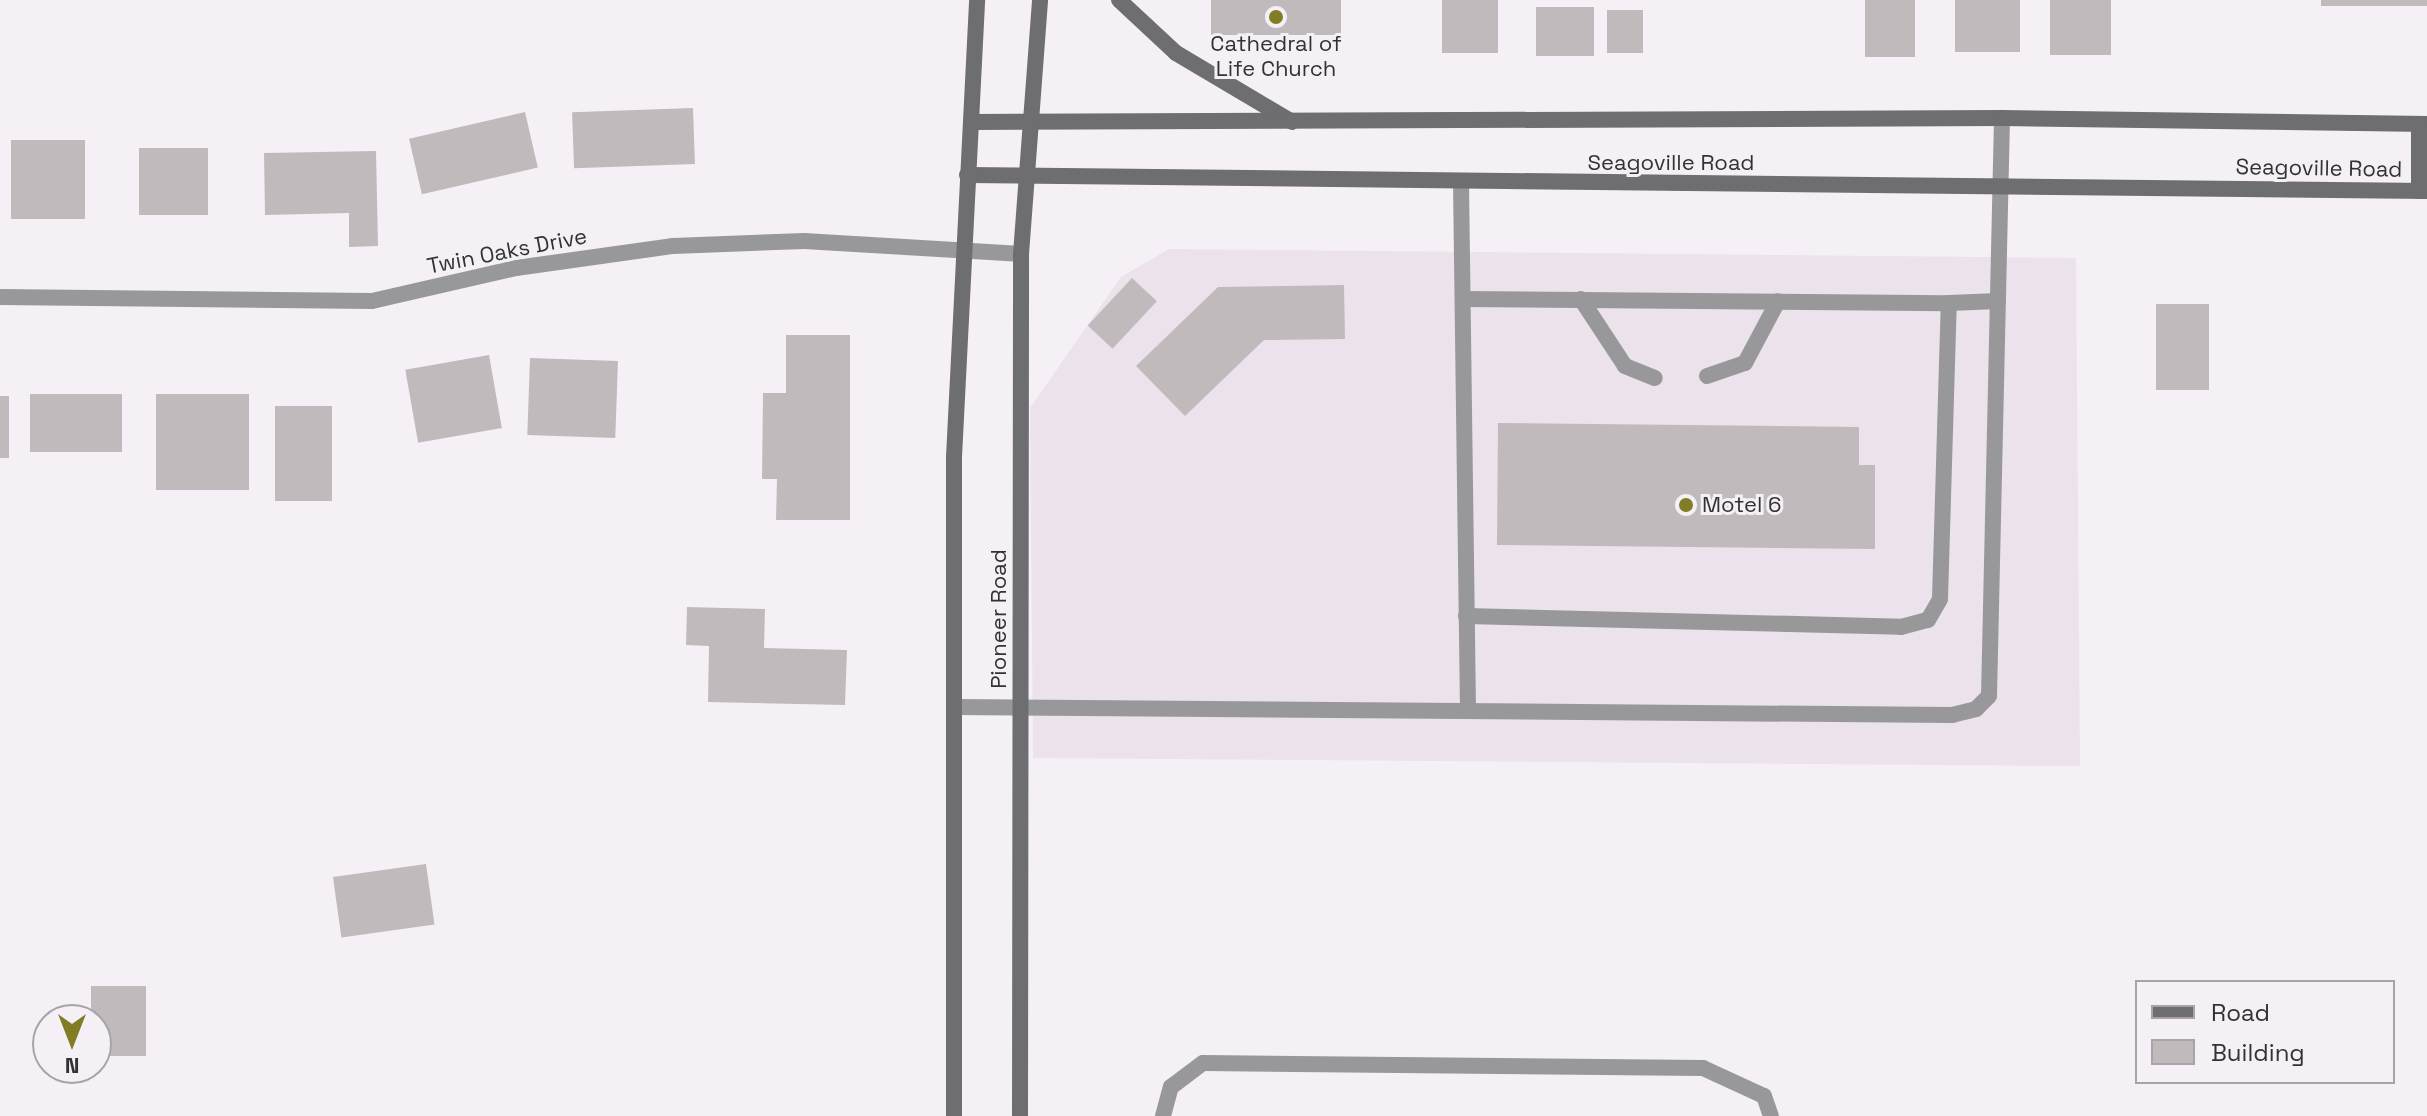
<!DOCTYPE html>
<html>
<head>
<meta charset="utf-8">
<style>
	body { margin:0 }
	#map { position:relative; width:2427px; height:1116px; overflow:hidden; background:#f4f0f5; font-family:"Space Grotesk",sans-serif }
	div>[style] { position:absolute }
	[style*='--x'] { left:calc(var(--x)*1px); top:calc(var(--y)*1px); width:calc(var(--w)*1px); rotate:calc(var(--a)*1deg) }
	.built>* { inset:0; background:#ebe2ec }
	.building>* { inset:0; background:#c0babc; transform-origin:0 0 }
	.lane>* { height:16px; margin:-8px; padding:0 8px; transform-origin:8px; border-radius:8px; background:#98989a }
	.street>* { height:16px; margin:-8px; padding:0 8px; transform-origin:8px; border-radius:8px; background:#98989a }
	.secondary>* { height:16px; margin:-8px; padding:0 8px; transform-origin:8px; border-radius:8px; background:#6e6d71 }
	.dots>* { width:22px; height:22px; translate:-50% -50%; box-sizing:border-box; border:4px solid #f4f0f5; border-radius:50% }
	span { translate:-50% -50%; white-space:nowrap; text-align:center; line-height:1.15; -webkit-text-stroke:6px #f4f0f5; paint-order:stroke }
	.poi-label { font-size:22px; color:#343334 }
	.left { translate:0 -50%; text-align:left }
	.street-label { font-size:22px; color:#343334 }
	.legend { position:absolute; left:2135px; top:980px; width:260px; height:104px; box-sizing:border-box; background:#f4f0f5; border:2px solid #a7a4a8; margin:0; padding:10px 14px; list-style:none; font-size:24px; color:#343334 }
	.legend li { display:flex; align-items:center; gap:16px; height:40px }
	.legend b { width:40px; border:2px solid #a7a4a8 }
	.north { position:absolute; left:32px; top:1004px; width:80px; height:80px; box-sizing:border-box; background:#f4f0f5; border:2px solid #a7a4a8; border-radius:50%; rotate:180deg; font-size:22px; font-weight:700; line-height:32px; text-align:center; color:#343334 }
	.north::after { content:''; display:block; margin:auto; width:28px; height:36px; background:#807d25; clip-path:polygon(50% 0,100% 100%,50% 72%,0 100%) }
</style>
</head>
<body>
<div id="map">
	<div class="built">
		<i style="clip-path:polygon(1169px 249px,2076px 258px,2080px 766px,1033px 758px,1030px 408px,1121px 277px)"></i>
	</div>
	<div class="building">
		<i style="left:1211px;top:0;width:130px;height:35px"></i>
		<i style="left:1442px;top:0;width:56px;height:53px"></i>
		<i style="left:1865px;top:0;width:50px;height:57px"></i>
		<i style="left:1955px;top:0;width:65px;height:52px"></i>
		<i style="left:2050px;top:0;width:61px;height:55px"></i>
		<i style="left:2321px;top:0;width:106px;height:6px"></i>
		<i style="left:1536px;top:7px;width:58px;height:49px"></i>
		<i style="left:1607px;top:10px;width:36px;height:43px"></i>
		<i style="left:693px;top:108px;width:56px;height:121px;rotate:88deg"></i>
		<i style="left:525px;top:112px;width:57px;height:119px;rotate:77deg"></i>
		<i style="left:11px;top:140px;width:74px;height:79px"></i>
		<i style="left:139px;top:148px;width:69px;height:67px"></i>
		<i style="clip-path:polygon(376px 151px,378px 246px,349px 247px,349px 213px,265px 215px,264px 153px)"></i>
		<i style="left:1132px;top:278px;width:34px;height:65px;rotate:43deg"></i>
		<i style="clip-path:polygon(1344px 285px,1345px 339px,1264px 340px,1185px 416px,1136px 366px,1218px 287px)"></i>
		<i style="left:2156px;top:304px;width:53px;height:86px"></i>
		<i style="clip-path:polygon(786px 335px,850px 335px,850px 520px,776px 520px,777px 479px,762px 479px,763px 393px,786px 393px)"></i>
		<i style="left:489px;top:355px;width:74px;height:85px;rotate:80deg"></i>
		<i style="left:530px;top:358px;width:88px;height:77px;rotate:2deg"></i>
		<i style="left:30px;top:394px;width:92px;height:58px"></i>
		<i style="left:156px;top:394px;width:93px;height:96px"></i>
		<i style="left:0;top:396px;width:9px;height:62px"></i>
		<i style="left:275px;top:406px;width:57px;height:95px"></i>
		<i style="clip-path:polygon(1498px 423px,1859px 427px,1859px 465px,1875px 465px,1875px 549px,1497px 545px)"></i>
		<i style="clip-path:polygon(687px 607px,765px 609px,764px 648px,847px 650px,845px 705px,708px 702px,709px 646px,686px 645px)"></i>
		<i style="left:426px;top:864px;width:61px;height:94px;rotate:82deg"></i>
		<i style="left:91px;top:986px;width:55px;height:70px"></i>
	</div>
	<div class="lane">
		<i style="--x:1461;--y:183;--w:527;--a:89.24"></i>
		<i style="--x:1463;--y:299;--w:486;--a:0.5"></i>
		<i style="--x:1581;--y:299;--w:80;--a:56.7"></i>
		<i style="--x:1625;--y:366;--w:32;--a:22"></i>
		<i style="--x:1707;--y:376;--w:40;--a:-18.9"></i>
		<i style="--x:1745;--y:363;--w:70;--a:-62"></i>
		<i style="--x:1466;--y:616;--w:435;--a:1.4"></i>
		<i style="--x:1901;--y:627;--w:28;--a:-15"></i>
		<i style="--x:1928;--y:620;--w:24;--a:-60"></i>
		<i style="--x:1940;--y:599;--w:296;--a:-88.3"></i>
		<i style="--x:1949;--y:303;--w:49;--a:-2.3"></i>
		<i style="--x:954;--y:707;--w:998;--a:0.46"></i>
		<i style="--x:1952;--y:715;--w:25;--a:-14"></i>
		<i style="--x:1976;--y:709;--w:18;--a:-45"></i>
		<i style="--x:1989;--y:696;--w:578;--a:-88.71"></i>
		<i style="--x:1163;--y:1116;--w:30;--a:-75"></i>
		<i style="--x:1171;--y:1087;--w:40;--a:-37"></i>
		<i style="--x:1203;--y:1063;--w:500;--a:0.57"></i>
		<i style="--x:1703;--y:1068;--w:67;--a:24.7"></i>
		<i style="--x:1764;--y:1096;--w:21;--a:71"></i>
	</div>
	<div class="street">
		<i style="--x:0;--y:297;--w:372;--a:0.6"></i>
		<i style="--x:372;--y:301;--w:148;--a:-12.9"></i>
		<i style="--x:516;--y:268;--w:159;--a:-8"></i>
		<i style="--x:673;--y:246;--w:131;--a:-2.2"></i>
		<i style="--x:804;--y:241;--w:217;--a:3.4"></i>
	</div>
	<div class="secondary">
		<i style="--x:1119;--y:0;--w:78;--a:42.9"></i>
		<i style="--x:1176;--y:53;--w:135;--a:30.7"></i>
		<i style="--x:971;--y:122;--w:1031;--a:-0.22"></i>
		<i style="--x:2002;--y:118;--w:425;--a:0.8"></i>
		<i style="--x:2419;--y:124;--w:67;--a:90"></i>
		<i style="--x:967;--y:175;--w:1460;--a:0.63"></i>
		<i style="--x:954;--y:1116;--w:659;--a:-90"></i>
		<i style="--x:954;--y:457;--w:458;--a:-87.1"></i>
		<i style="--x:1020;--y:1116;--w:862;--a:-89.93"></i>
		<i style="--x:1021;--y:254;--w:255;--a:-85.7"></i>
	</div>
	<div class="dots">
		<i style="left:1276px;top:17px;background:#807d25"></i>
		<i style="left:1686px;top:505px;background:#807d25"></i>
	</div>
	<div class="poi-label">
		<span style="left:1276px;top:56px">Cathedral of<br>Life Church</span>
		<span class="left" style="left:1702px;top:505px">Motel 6</span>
	</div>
	<div class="street-label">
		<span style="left:1671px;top:163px">Seagoville Road</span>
		<span style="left:2319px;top:168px;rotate:1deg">Seagoville Road</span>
		<span style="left:507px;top:251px;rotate:-11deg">Twin Oaks Drive</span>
		<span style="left:999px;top:619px;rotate:-90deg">Pioneer Road</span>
	</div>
	<ul class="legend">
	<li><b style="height:10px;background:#6e6d71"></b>Road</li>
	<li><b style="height:22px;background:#c0babc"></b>Building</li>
	</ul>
	<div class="north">N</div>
</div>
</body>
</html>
